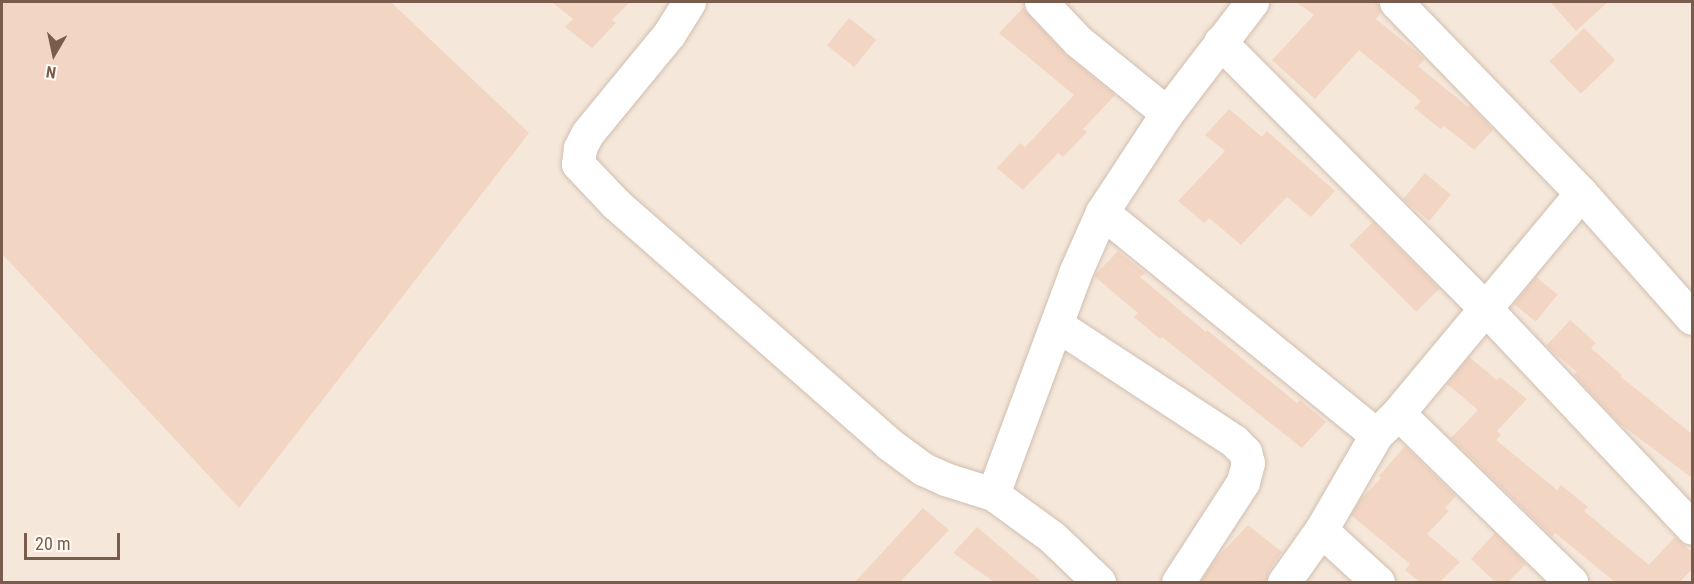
<!DOCTYPE html>
<html>
<head>
<meta charset="utf-8">
<style>
	body { margin:0 }
	#map { position:relative; width:1694px; height:584px; overflow:hidden; background:#fdf6ec; font-family:"Roboto Condensed",sans-serif }
	div>[style] { position:absolute }
	[style*='--x'] { left:calc(var(--x)*1px); top:calc(var(--y)*1px); width:calc(var(--w)*1px); rotate:calc(var(--a)*1deg) }
	.residential>* { inset:0; background:#f5e8da; transform-origin:0 0 }
	.building>* { inset:0; background:#f3d5c3; transform-origin:0 0 }
	.roads { filter:drop-shadow(0 0 2px #d1beb0) drop-shadow(0 0 2px #d1beb0) }
	.street>* { height:33px; margin:-16.5px; padding:0 16.5px; transform-origin:16.5px; border-radius:16.5px; background:#fff }
	span { translate:-50% -50%; white-space:nowrap; text-align:center; line-height:1.15; -webkit-text-stroke:4.5px #fffaf3; paint-order:stroke }
	.frame { position:absolute; inset:0; border:3px solid #7a5c4d; pointer-events:none }
	.north { position:absolute; left:24px; top:24px; width:60px; height:60px; -webkit-text-stroke:4px #fffaf3; paint-order:stroke; rotate:189deg; font-size:16px; font-weight:700; line-height:24px; text-align:center; color:#7a5c4d }
	.north::after { content:''; display:block; margin:auto; width:21px; height:27px; background:#7a5c4d; clip-path:polygon(50% 0,100% 100%,50% 72%,0 100%) }
	.scale { position:absolute; left:24px; top:533px; width:96px; height:27px; box-sizing:border-box; border:3px solid #7a5c4d; border-top:0; padding-left:8px; font-size:18px; line-height:21px; white-space:nowrap; color:#7a5c4d; -webkit-text-stroke:4px #fffaf3; paint-order:stroke }
</style>
</head>
<body>
<div id="map">
	<div class="residential">
		<i style="left:2px;top:2px;width:1690px;height:580px"></i>
	</div>
	<div class="building">
		<i style="clip-path:polygon(2px 2px,391px 2px,529px 133px,239px 508px,2px 254px)"></i>
		<i style="clip-path:polygon(552px 2px,630px 2px,612px 20px,616px 23px,592px 48px,565px 27px,573px 19px)"></i>
		<i style="clip-path:polygon(1296px 2px,1378px 2px,1381px 12px,1376px 19px,1425px 59px,1418px 66px,1468px 107px,1470px 105px,1493px 130px,1474px 150px,1444px 126px,1441px 129px,1414px 108px,1421px 101px,1359px 50px,1315px 99px,1272px 60px,1314px 15px)"></i>
		<i style="clip-path:polygon(1550px 2px,1608px 2px,1576px 31px)"></i>
		<i style="clip-path:polygon(1023px 8px,1065px 54px,1115px 95px,1083px 129px,1087px 132px,1063px 157px,1058px 153px,1023px 190px,997px 168px,1020px 143px,1025px 147px,1074px 95px,999px 33px)"></i>
		<i style="left:849px;top:18px;width:35px;height:35px;rotate:39deg"></i>
		<i style="left:1584px;top:28px;width:45px;height:48px;rotate:46deg"></i>
		<i style="clip-path:polygon(1229px 109px,1262px 137px,1267px 131px,1335px 191px,1311px 217px,1287px 197px,1241px 245px,1209px 218px,1204px 223px,1178px 201px,1225px 151px,1205px 135px)"></i>
		<i style="left:1425px;top:173px;width:34px;height:34px;rotate:40deg"></i>
		<i style="left:1373px;top:222px;width:94px;height:33px;rotate:45deg"></i>
		<i style="clip-path:polygon(1118px 251px,1145px 273px,1140px 277px,1206px 332px,1207px 330px,1297px 403px,1300px 400px,1326px 422px,1302px 448px,1162px 337px,1160px 339px,1134px 317px,1138px 313px,1094px 276px)"></i>
		<i style="left:1536px;top:277px;width:28px;height:35px;rotate:39deg"></i>
		<i style="clip-path:polygon(1570px 320px,1596px 343px,1591px 348px,1622px 375px,1620px 376px,1692px 434px,1692px 478px,1619px 423px,1574px 375px,1577px 372px,1546px 346px)"></i>
		<i style="clip-path:polygon(1469px 357px,1497px 380px,1500px 377px,1527px 399px,1497px 431px,1501px 435px,1496px 440px,1557px 490px,1561px 485px,1588px 507px,1584px 511px,1649px 565px,1675px 537px,1692px 552px,1692px 569px,1680px 582px,1615px 582px,1555px 533px,1552px 537px,1451px 438px,1478px 410px,1447px 384px)"></i>
		<i style="clip-path:polygon(1405px 446px,1456px 496px,1445px 508px,1449px 511px,1427px 534px,1460px 562px,1440px 582px,1420px 582px,1405px 570px,1410px 564px,1351px 515px,1360px 500px,1381px 478px,1379px 476px)"></i>
		<i style="clip-path:polygon(923px 508px,949px 530px,900px 582px,855px 582px)"></i>
		<i style="clip-path:polygon(1248px 525px,1282px 552px,1269px 571px,1266px 582px,1200px 582px,1215px 560px)"></i>
		<i style="clip-path:polygon(977px 527px,1042px 582px,994px 582px,953px 553px)"></i>
		<i style="clip-path:polygon(1495px 533px,1526px 564px,1508px 582px,1495px 582px,1471px 559px)"></i>
	</div>
	<div class="roads">
		<div class="street">
			<i style="--x:689;--y:2;--w:38;--a:122"></i>
			<i style="--x:669;--y:34;--w:129;--a:129.4"></i>
			<i style="--x:587;--y:134;--w:16;--a:117"></i>
			<i style="--x:580;--y:148;--w:16;--a:97"></i>
			<i style="--x:578;--y:164;--w:55;--a:46.5"></i>
			<i style="--x:616;--y:204;--w:363;--a:41.3"></i>
			<i style="--x:889;--y:444;--w:42;--a:36.3"></i>
			<i style="--x:923;--y:469;--w:24;--a:24"></i>
			<i style="--x:945;--y:479;--w:50;--a:17.4"></i>
			<i style="--x:1041;--y:2;--w:54;--a:46.5"></i>
			<i style="--x:1078;--y:41;--w:114;--a:39"></i>
			<i style="--x:1396;--y:2;--w:266;--a:45.9"></i>
			<i style="--x:1581;--y:193;--w:167;--a:48.4"></i>
			<i style="--x:1220;--y:42;--w:375;--a:45.1"></i>
			<i style="--x:1485;--y:308;--w:302;--a:46.7"></i>
			<i style="--x:1102;--y:212;--w:353;--a:39.1"></i>
			<i style="--x:1057;--y:325;--w:212;--a:33.2"></i>
			<i style="--x:1234;--y:441;--w:16;--a:45"></i>
			<i style="--x:1245;--y:452;--w:11;--a:75"></i>
			<i style="--x:1248;--y:463;--w:20;--a:105"></i>
			<i style="--x:1243;--y:482;--w:119;--a:123"></i>
			<i style="--x:1398;--y:413;--w:242;--a:44.3"></i>
			<i style="--x:1321;--y:530;--w:77;--a:42.4"></i>
			<i style="--x:1099;--y:582;--w:65;--a:-136.2"></i>
			<i style="--x:1052;--y:537;--w:73;--a:-143.9"></i>
			<i style="--x:993;--y:494;--w:236;--a:-69.6"></i>
			<i style="--x:1075;--y:273;--w:67;--a:-66.1"></i>
			<i style="--x:1102;--y:212;--w:118;--a:-56.7"></i>
			<i style="--x:1167;--y:113;--w:140;--a:-52.6"></i>
			<i style="--x:1284;--y:582;--w:64;--a:-54.6"></i>
			<i style="--x:1321;--y:530;--w:110;--a:-59.9"></i>
			<i style="--x:1376;--y:435;--w:31;--a:-45"></i>
			<i style="--x:1398;--y:413;--w:286;--a:-50.2"></i>
		</div>
	</div>
	<div class="frame"></div>
	<div class="north">N</div>
	<div class="scale">20 m</div>
</div>
</body>
</html>
